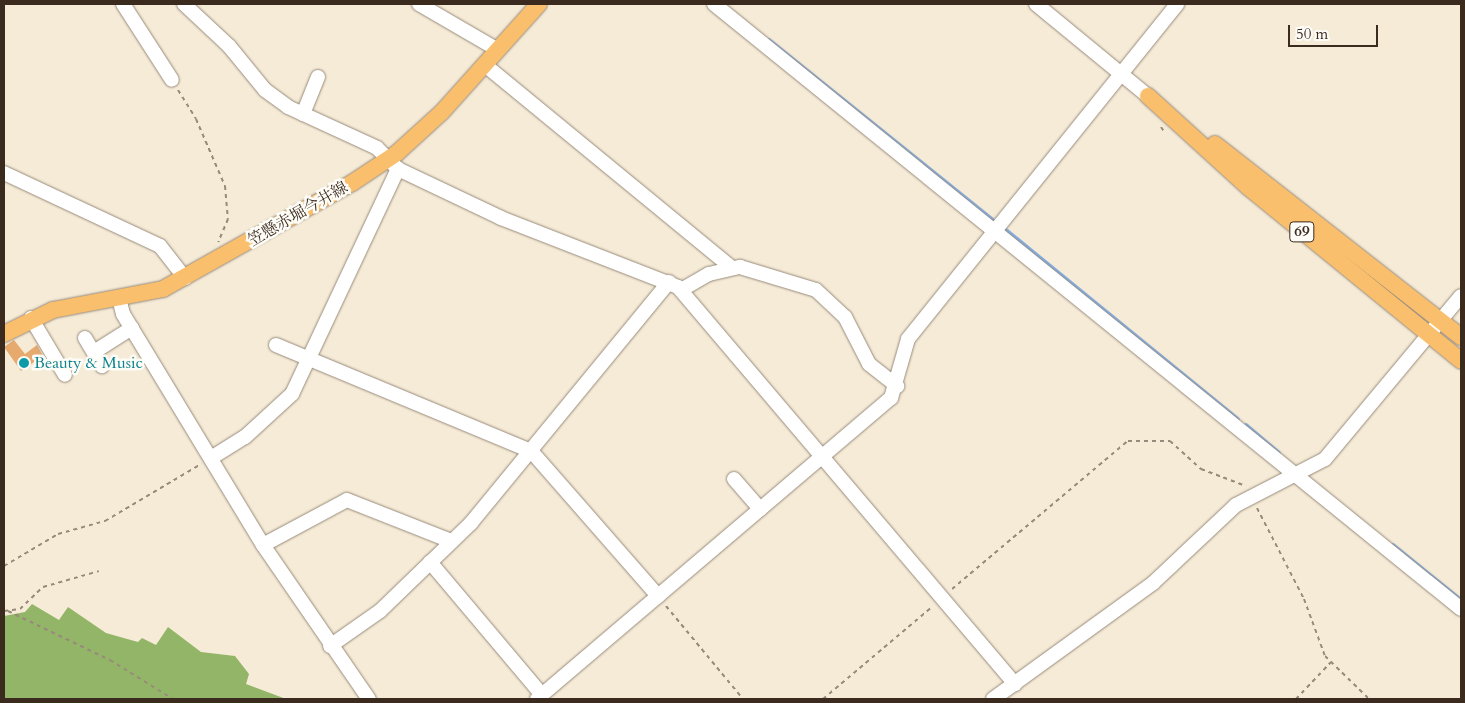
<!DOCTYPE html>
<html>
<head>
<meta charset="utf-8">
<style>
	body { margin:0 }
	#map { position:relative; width:1465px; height:703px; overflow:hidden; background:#f5ebd7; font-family:Cardo,"Noto Serif JP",serif }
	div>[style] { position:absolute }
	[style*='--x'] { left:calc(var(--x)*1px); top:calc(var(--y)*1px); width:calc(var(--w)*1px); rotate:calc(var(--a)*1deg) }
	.forest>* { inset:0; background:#93b568 }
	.stream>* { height:4px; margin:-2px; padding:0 2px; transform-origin:2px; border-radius:2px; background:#81b0eb }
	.building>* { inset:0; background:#e6a96e }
	.path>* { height:2px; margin-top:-1px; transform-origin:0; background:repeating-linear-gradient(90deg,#988a7a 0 4px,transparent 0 8px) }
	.roads { filter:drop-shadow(0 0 1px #988a7a) drop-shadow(0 0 1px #988a7a) }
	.minor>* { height:14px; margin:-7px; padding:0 7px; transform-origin:7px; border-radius:7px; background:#fff }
	.major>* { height:16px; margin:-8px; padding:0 8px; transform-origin:8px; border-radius:8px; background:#f9bf6d }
	.dots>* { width:14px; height:14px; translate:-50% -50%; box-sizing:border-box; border:2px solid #fdfcf7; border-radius:50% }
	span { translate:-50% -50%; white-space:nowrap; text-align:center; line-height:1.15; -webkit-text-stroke:5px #fdfcf7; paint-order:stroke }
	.shield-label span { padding:1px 4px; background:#fdfcf7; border:1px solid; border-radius:4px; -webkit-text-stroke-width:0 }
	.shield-label { font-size:15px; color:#3b2a1e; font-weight:700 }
	.street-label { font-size:16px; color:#3b2a1e }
	.culture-label { font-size:16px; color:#0d838f }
	.left { translate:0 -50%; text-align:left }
	.frame { position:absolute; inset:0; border:5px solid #3b2a1e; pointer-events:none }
	.scale { position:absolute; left:1288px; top:25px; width:90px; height:22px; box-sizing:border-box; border:2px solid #3b2a1e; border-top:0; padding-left:6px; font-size:15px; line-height:18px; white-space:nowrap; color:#3b2a1e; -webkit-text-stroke:4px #fdfcf7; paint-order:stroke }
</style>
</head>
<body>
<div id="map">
	<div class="forest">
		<i style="clip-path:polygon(32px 604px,59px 620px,68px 607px,106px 633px,138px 642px,142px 638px,156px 645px,168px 627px,201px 652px,235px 656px,249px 674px,246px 684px,286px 699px,4px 699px,4px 616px,25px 612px)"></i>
	</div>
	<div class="stream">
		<i style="--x:769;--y:40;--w:287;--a:38.8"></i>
		<i style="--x:1006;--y:230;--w:299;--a:39.2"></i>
		<i style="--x:1246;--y:425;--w:43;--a:40.3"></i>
		<i style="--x:1393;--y:545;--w:87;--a:39"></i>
	</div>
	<div class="building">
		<i style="clip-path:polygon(14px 340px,25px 354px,37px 345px,43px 356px,21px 371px,4px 347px)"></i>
	</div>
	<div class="path">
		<i style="--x:178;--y:90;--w:34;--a:58"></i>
		<i style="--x:196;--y:119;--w:73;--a:66.6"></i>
		<i style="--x:225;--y:186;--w:33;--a:85"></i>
		<i style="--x:228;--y:219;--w:25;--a:113"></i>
		<i style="--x:1161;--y:127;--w:7;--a:56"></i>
		<i style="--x:1257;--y:508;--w:102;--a:62.7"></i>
		<i style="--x:1304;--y:599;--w:61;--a:69.8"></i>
		<i style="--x:1325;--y:656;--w:62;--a:44.3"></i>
		<i style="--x:4;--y:566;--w:63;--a:-30.7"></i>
		<i style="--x:58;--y:534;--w:49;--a:-15.5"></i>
		<i style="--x:105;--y:521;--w:112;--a:-30.7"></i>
		<i style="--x:952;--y:589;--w:230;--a:-40.1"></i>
		<i style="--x:1128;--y:441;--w:42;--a:0"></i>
		<i style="--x:1170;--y:441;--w:42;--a:42.1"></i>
		<i style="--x:1201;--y:469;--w:48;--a:20.7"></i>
		<i style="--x:666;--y:606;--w:121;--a:50.4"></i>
		<i style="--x:4;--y:611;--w:16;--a:-7"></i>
		<i style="--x:20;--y:609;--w:32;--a:-44"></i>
		<i style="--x:43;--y:587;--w:58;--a:-15.9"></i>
		<i style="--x:8;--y:611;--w:113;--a:25.7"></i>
		<i style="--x:110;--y:660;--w:74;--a:31.8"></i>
		<i style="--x:823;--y:699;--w:143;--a:-40.2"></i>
		<i style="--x:1296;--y:699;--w:51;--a:-46.6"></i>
	</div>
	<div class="roads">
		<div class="minor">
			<i style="--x:123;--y:4;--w:90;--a:57.2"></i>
			<i style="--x:184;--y:4;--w:62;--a:43"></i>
			<i style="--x:229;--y:46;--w:57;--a:50.7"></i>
			<i style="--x:265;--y:90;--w:29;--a:36"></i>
			<i style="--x:288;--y:107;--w:98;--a:24.7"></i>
			<i style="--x:377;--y:148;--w:30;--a:45"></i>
			<i style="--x:398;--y:169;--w:114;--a:25.4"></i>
			<i style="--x:501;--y:218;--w:190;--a:21.3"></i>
			<i style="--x:678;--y:287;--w:521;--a:49.67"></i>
			<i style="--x:419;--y:4;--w:91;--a:30.2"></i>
			<i style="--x:714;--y:4;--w:961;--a:39"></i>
			<i style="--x:1036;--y:4;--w:145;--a:39.4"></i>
			<i style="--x:485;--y:65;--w:318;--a:39.4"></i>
			<i style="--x:303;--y:114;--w:40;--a:-68"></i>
			<i style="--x:4;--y:173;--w:172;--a:25.1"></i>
			<i style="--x:160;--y:246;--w:41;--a:52"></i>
			<i style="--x:681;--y:290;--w:32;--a:-30"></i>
			<i style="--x:709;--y:274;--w:32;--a:-13"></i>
			<i style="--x:740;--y:267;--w:79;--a:16.8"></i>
			<i style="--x:816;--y:290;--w:40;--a:43"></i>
			<i style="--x:845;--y:317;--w:53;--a:62.9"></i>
			<i style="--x:869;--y:364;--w:36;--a:38"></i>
			<i style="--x:119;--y:298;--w:16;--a:76"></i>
			<i style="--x:123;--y:314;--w:270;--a:58.8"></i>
			<i style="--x:263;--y:545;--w:187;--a:55.5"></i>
			<i style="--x:31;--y:318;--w:66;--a:59.2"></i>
			<i style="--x:85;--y:338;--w:33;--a:59"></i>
			<i style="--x:276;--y:345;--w:276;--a:22.6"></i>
			<i style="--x:531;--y:451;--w:193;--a:48.8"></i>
			<i style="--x:94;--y:352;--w:45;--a:-32.3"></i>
			<i style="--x:211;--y:458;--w:40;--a:-32"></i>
			<i style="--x:245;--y:437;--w:64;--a:-42.5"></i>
			<i style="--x:292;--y:394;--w:249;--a:-64.8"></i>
			<i style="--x:734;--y:479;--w:40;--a:49"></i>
			<i style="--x:263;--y:545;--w:95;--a:-28.2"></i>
			<i style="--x:347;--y:500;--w:112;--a:21.5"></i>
			<i style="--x:430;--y:562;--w:174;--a:49.9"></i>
			<i style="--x:330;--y:646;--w:61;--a:-35"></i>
			<i style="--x:380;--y:611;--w:127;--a:-44"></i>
			<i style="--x:471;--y:523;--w:312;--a:-50.6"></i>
			<i style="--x:537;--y:699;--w:465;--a:-40.4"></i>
			<i style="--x:891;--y:398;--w:61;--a:-73.9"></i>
			<i style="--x:908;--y:339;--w:430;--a:-51.2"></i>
			<i style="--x:993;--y:699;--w:198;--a:-35.9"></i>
			<i style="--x:1153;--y:583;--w:114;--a:-43.2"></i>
			<i style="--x:1236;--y:505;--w:100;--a:-27.3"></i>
			<i style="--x:1325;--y:459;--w:212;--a:-50.2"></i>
		</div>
		<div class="major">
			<i style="--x:1148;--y:96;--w:135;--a:42.3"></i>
			<i style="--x:1248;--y:187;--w:275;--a:39.2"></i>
			<i style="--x:1215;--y:144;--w:313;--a:38.1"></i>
			<i style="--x:4;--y:334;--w:55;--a:-26.1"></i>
			<i style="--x:53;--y:310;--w:112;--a:-10.8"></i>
			<i style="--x:163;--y:289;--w:217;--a:-29.3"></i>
			<i style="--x:352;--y:183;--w:54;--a:-33.7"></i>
			<i style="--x:397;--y:153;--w:61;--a:-42.3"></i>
			<i style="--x:442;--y:112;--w:145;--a:-48.1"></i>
		</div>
	</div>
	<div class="dots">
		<i style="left:24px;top:363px;background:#0f9aa8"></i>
	</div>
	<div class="shield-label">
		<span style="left:1302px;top:232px">69</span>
	</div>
	<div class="street-label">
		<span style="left:298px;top:214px;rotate:-30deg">笠懸赤堀今井線</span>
	</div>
	<div class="culture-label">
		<span class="left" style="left:34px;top:363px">Beauty &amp; Music</span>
	</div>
	<div class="frame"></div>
	<div class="scale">50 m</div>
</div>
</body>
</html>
